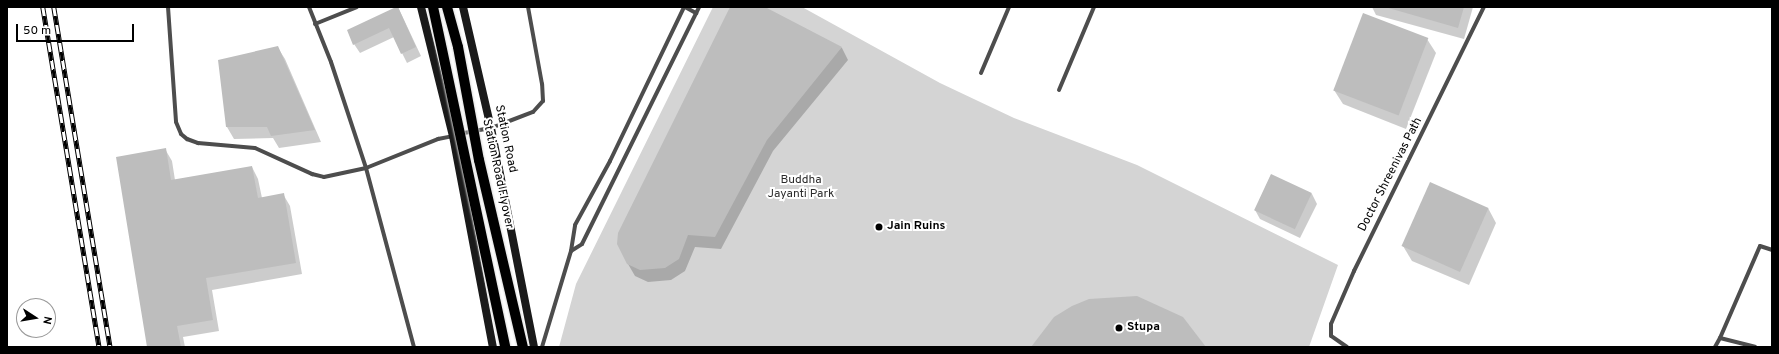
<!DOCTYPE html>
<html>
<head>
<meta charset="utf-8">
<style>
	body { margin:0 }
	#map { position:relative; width:1779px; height:354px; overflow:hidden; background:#fff; font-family:Overpass,sans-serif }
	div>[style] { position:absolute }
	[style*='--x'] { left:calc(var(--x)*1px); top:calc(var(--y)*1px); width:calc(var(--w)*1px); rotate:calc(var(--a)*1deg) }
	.green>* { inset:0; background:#d4d4d4 }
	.shadow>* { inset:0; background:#0003 }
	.building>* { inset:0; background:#bdbdbd; transform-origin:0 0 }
	.street>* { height:4px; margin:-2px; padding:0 2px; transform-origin:2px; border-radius:2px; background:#4d4d4d }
	.secondary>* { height:8px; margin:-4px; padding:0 4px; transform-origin:4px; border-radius:4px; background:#1a1a1a }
	.rail>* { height:4.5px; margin-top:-2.25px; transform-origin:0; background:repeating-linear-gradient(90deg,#fff 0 9px,#000 0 18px); box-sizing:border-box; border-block:1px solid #000 }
	.bridges { filter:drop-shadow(0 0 1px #dbdbdb) drop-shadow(0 0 1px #dbdbdb) }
	.primary-bridge>* { height:10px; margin:-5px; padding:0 5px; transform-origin:5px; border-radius:5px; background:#000 }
	.dots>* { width:11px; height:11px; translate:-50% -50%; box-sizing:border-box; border:2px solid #fff; border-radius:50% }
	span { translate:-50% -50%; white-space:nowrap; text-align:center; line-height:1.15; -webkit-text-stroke:4px #fff; paint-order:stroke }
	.street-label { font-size:12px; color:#000 }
	.park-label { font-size:12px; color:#2b2b2b }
	.poi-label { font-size:12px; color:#000; font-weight:700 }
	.left { translate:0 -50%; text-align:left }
	.frame { position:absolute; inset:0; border:8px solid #000; pointer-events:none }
	.north { position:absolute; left:16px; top:298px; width:40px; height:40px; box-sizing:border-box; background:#fff; border:1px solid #999; border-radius:50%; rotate:102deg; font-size:11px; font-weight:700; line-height:16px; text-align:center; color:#000 }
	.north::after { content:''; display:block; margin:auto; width:14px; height:18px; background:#000; clip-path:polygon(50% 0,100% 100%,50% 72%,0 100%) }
	.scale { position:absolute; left:16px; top:24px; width:118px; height:18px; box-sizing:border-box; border:2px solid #000; border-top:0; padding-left:5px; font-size:12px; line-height:14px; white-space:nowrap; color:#000; -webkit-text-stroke:3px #fff; paint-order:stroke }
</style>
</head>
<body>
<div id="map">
	<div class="green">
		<i style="clip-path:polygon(713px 7px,802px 7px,940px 83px,1014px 118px,1137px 165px,1338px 265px,1309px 347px,559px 347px,576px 284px)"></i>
	</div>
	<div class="shadow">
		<i style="clip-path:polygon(398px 7px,421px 56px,407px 63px,394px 37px,360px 53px,354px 44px)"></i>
		<i style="clip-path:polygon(732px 7px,763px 7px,842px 48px,848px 60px,773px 151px,721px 249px,695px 247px,685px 271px,671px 280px,648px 282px,635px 276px,628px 264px)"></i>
		<i style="clip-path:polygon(1372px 7px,1473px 7px,1464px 39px,1376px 15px)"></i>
		<i style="clip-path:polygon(1427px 39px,1436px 53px,1406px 129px,1343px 104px,1334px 90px)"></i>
		<i style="clip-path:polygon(278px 48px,285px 59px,321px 142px,279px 148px,273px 138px,234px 139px,227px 127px)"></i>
		<i style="clip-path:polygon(165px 149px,172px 161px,175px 180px,252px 167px,258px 179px,262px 198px,283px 194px,290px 206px,302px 274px,212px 290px,219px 331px,183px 337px,185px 347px,148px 347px)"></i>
		<i style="clip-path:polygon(1271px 175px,1312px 194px,1317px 204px,1300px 238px,1260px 219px,1255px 210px)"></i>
		<i style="clip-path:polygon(1488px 208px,1496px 223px,1469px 285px,1412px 261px,1403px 246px)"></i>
	</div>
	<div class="building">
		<i style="clip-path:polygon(396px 7px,398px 7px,416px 47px,401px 54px,389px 28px,353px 45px,347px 30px)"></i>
		<i style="clip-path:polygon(730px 7px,765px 7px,842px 47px,767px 140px,715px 237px,688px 235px,679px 259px,665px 268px,640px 270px,627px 264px,617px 244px,618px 233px)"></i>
		<i style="clip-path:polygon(1385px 7px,1464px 7px,1458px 28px)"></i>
		<i style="left:1363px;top:13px;width:70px;height:83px;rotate:21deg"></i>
		<i style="clip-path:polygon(278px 46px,315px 130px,271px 136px,267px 127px,226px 127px,218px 60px)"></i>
		<i style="clip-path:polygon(166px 148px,171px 180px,252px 166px,258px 198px,284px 193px,296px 263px,206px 278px,213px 320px,177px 326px,181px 347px,147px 347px,116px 157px)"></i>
		<i style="left:1271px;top:174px;width:45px;height:40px;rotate:25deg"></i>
		<i style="left:1430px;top:182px;width:64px;height:70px;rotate:24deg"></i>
		<i style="clip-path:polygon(1137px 296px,1183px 317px,1206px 347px,1031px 347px,1054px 317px,1072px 306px,1089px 299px)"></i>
	</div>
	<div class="street">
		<i style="--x:168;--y:7;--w:115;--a:86"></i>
		<i style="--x:176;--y:122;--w:13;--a:67"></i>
		<i style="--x:181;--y:134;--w:8;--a:40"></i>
		<i style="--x:187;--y:139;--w:12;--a:20"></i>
		<i style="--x:198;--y:143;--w:57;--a:5"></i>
		<i style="--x:255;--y:148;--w:63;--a:24.5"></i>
		<i style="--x:312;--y:174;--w:12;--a:14"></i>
		<i style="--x:324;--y:177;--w:43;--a:-12.1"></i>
		<i style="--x:366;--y:168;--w:78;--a:-21.9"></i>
		<i style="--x:438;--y:139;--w:15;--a:-11"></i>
		<i style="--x:309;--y:7;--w:59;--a:68.2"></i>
		<i style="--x:331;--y:62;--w:112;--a:71.7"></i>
		<i style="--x:366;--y:168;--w:185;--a:75"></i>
		<i style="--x:685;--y:7;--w:13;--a:29"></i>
		<i style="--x:315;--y:24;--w:45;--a:-22"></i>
		<i style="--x:981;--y:73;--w:72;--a:-67"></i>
		<i style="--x:1059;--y:90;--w:90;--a:-67.1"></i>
		<i style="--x:459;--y:134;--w:33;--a:-11"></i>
		<i style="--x:491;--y:128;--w:45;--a:-20.9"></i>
		<i style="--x:533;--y:112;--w:15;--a:-48"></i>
		<i style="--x:543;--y:101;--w:17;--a:-93"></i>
		<i style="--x:542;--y:84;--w:78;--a:-100.3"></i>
		<i style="--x:571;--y:251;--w:13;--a:-32"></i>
		<i style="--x:582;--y:244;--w:264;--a:-63.7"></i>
		<i style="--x:1720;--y:338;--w:100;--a:-66.5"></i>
		<i style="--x:1760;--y:246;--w:13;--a:18"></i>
		<i style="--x:542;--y:347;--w:100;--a:-73.2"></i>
		<i style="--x:571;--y:251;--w:26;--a:-81"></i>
		<i style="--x:575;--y:225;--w:73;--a:-61.3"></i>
		<i style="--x:610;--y:161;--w:171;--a:-64.3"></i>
		<i style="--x:1347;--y:347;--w:19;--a:-145"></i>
		<i style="--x:1331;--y:336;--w:12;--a:-90"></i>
		<i style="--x:1331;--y:324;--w:58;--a:-66.5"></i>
		<i style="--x:1354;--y:271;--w:294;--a:-63.8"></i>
		<i style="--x:1715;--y:347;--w:10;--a:-61"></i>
		<i style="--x:1720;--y:338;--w:36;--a:14"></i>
	</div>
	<div class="secondary">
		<i style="--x:421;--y:7;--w:133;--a:76.1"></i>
		<i style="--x:453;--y:136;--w:215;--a:79.3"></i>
		<i style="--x:463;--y:7;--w:124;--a:77"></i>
		<i style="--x:491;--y:128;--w:223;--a:78.9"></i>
	</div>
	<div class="rail">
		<i style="--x:43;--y:7;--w:345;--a:80.6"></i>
		<i style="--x:54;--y:7;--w:345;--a:80.6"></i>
	</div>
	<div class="bridges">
		<div class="primary-bridge">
			<i style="--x:433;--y:7;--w:348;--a:78"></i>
			<i style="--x:447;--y:7;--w:41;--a:74.6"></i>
			<i style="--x:458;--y:47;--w:115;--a:79.5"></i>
			<i style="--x:479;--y:160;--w:192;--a:76.8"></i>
		</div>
	</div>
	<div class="dots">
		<i style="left:879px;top:227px;background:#000"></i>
		<i style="left:1119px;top:328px;background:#000"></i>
	</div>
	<div class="street-label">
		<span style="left:505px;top:139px;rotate:78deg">Station Road</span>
		<span style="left:497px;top:174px;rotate:78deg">Station Road Flyover</span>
		<span style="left:1391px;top:175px;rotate:-63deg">Doctor Shreenivas Path</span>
	</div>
	<div class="park-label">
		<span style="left:801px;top:188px">Buddha<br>Jayanti Park</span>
	</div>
	<div class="poi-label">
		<span class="left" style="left:887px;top:227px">Jain Ruins</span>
		<span class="left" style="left:1127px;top:328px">Stupa</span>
	</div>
	<div class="frame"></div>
	<div class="north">N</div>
	<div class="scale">50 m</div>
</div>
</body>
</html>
